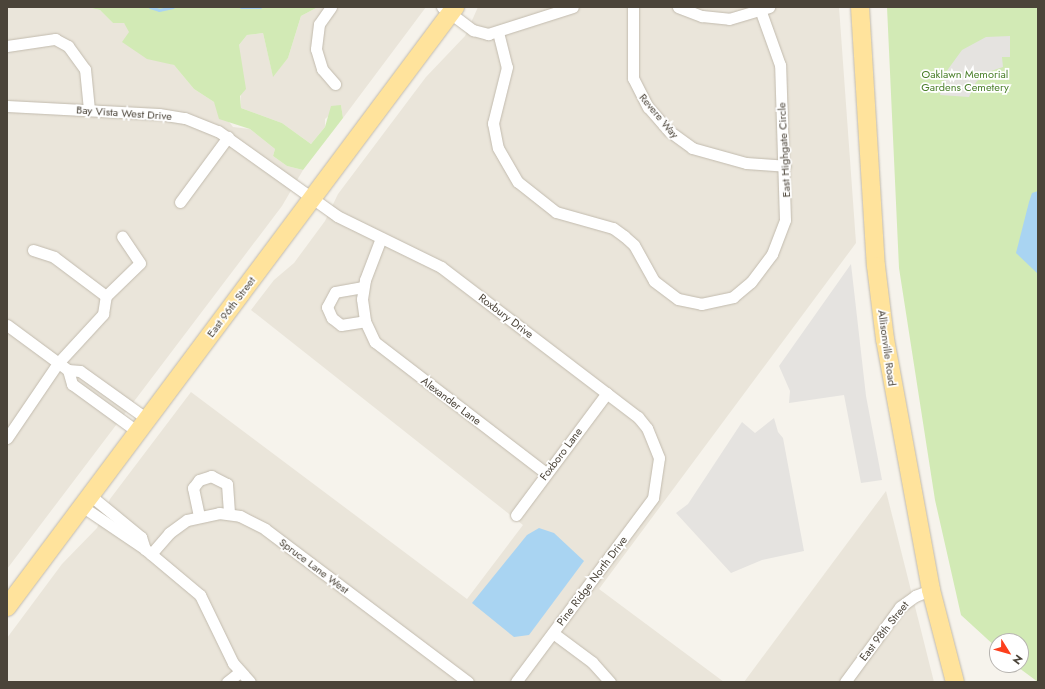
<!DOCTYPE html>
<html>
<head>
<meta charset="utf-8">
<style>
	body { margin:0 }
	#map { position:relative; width:1045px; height:689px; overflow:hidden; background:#f6f3ec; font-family:Jost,sans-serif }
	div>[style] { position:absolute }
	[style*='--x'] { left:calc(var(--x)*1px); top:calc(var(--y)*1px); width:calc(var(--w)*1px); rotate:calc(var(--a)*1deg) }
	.residential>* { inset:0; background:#eae5da }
	.green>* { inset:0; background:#d2eab5 }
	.parking>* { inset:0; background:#e5e3e0 }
	.water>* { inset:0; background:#a9d4f2 }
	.stream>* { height:3px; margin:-1.5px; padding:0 1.5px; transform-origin:1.5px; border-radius:1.5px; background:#a9d4f2 }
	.roads { filter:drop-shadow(0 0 1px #c2bbae) drop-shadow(0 0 1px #c2bbae) }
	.street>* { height:11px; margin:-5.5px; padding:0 5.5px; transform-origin:5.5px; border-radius:5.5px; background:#fff }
	.primary>* { height:18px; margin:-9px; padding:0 9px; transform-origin:9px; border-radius:9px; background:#ffe39c }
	span { translate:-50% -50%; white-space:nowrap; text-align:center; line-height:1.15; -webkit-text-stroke:3.5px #fff; paint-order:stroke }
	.park-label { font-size:11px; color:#4a7f2a }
	.street-label { font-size:11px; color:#4b4439 }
	.frame { position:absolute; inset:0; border:8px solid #4b4439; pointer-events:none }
	.north { position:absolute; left:989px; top:633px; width:40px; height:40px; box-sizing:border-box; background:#fff; border:1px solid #b7b4b0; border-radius:50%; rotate:127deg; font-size:11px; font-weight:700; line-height:16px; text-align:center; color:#4b4439 }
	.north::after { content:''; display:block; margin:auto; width:14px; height:18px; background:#fc3f1d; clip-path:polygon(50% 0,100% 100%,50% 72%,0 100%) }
</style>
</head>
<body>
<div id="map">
	<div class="residential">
		<i style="clip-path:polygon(7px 7px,87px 7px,100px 10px,113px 23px,124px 23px,154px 58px,174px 65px,194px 89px,214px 102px,233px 127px,250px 129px,275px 149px,273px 156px,287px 166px,303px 170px,282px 206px,7px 569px)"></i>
		<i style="clip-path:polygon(318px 7px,426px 7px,343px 118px,341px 105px,325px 119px,325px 127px,311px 144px,282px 123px,241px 108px,239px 45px,247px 35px,263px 33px,273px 76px,288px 58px,301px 16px)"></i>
		<i style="clip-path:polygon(478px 7px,839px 7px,856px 243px,599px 589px,724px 682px,7px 682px,7px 638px,62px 564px,97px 528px,110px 499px,191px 392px,467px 599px,523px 525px,251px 310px,274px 280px,294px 263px,325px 221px,338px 194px,426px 77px,465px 36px)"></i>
		<i style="clip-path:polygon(886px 491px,934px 682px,744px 682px)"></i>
	</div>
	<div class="green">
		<i style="clip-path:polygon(87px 7px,318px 7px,301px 16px,288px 58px,273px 77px,263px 33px,247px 35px,239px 45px,246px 89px,240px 96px,241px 108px,282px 123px,311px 144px,325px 127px,331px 106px,341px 105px,343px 118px,303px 170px,287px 166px,273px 156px,275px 149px,250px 129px,219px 119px,214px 102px,194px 89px,174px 65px,147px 59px,122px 42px,129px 32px,124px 23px,113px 23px,100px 10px)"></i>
		<i style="clip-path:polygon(887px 7px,1038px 7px,1038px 682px,1015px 665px,1021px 665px,1021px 641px,997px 641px,997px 648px,961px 615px,935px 500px,899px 268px)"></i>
	</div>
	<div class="parking">
		<i style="clip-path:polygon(1010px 36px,1010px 57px,1002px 57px,1003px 67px,988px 72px,976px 82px,969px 97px,940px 95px,946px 72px,962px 50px,986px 37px)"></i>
		<i style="clip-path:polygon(851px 264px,866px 396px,882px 480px,861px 483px,844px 395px,789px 403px,790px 391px,779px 366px)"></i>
		<i style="clip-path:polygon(774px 418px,778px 432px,783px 438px,804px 551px,762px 560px,731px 573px,676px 513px,688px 504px,742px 422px,755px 433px)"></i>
	</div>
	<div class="water">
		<i style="clip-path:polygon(1038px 191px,1038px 274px,1016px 253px,1029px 202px,1032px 193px)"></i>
		<i style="clip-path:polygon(539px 528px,554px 533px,584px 561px,529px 635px,514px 637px,472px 603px,527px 535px)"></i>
	</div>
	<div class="stream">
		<i style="--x:150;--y:7;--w:9;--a:18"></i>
		<i style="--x:159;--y:10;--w:14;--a:-12"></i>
		<i style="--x:241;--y:7;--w:19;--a:0"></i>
	</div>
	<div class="roads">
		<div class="street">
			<i style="--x:331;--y:7;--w:21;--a:125"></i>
			<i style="--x:319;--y:24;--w:25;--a:97"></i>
			<i style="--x:316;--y:49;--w:21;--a:73"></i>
			<i style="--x:322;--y:69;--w:20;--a:49"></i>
			<i style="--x:442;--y:7;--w:39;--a:37"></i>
			<i style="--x:473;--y:30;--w:16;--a:15"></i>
			<i style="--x:488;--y:34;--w:89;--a:-17.6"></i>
			<i style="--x:633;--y:7;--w:71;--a:90"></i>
			<i style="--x:633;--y:78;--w:33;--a:63"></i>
			<i style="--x:648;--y:107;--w:32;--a:49"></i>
			<i style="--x:669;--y:131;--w:29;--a:36"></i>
			<i style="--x:692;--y:148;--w:56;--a:15.5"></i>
			<i style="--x:746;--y:163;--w:39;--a:4"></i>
			<i style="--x:678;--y:7;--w:26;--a:21"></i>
			<i style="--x:702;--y:16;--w:27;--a:6"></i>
			<i style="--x:729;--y:19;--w:42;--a:-16.7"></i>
			<i style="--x:498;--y:32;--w:36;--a:76"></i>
			<i style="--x:507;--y:67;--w:58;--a:104"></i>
			<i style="--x:493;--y:123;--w:25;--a:79"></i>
			<i style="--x:498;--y:148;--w:39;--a:60"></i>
			<i style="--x:518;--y:182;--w:48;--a:38.3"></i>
			<i style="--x:556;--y:212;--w:59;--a:15.7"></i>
			<i style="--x:613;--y:228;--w:14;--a:36"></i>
			<i style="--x:624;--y:236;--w:13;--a:42"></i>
			<i style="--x:634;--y:245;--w:41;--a:60.9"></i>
			<i style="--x:654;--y:281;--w:30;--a:37"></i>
			<i style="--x:678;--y:299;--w:24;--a:12"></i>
			<i style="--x:701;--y:304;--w:33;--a:-12"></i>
			<i style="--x:733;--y:297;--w:23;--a:-40"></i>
			<i style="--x:751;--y:282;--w:35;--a:-53"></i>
			<i style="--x:772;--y:254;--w:36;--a:-69"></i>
			<i style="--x:785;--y:220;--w:155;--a:-91.8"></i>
			<i style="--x:780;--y:65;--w:56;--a:-109.7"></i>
			<i style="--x:7;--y:46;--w:49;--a:-8.3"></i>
			<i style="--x:55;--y:39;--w:15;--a:28"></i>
			<i style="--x:68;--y:46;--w:29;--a:54"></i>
			<i style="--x:85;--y:69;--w:41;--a:84.4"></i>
			<i style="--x:7;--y:106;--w:152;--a:3"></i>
			<i style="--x:159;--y:114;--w:26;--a:9"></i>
			<i style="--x:185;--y:118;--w:35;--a:22"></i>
			<i style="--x:218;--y:131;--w:146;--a:35.5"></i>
			<i style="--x:337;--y:216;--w:116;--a:26.1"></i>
			<i style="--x:441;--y:267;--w:248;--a:37.3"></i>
			<i style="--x:638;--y:417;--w:14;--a:51"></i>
			<i style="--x:647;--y:428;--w:32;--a:68"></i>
			<i style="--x:659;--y:458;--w:40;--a:98.5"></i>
			<i style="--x:653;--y:498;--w:229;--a:126.7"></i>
			<i style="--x:180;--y:202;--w:81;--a:-53.6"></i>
			<i style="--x:381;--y:238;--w:45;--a:110.9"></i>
			<i style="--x:365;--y:280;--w:19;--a:99"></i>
			<i style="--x:362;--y:299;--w:22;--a:82"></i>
			<i style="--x:365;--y:321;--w:23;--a:65"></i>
			<i style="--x:375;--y:342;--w:215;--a:37.5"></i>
			<i style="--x:33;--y:250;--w:22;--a:18"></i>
			<i style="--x:54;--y:257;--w:65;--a:36.9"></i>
			<i style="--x:363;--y:287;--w:28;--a:170"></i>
			<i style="--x:335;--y:292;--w:17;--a:118"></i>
			<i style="--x:327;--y:307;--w:12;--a:66"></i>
			<i style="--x:332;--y:318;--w:11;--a:38"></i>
			<i style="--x:341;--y:325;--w:24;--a:-9"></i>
			<i style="--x:7;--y:325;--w:76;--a:36.4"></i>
			<i style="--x:68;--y:370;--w:12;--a:5"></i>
			<i style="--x:80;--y:371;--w:82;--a:35.6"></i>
			<i style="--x:68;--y:370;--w:15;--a:74"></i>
			<i style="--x:72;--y:384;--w:82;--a:36"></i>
			<i style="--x:7;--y:438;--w:91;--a:-55.8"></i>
			<i style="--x:58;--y:363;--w:67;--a:-47.4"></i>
			<i style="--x:103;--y:314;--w:18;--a:-81"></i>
			<i style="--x:106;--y:296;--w:47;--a:-44.1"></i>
			<i style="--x:140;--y:263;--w:32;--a:-124"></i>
			<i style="--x:91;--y:496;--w:65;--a:39.4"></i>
			<i style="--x:141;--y:537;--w:13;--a:72"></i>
			<i style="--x:83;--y:507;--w:75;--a:34.1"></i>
			<i style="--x:145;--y:549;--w:72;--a:39.9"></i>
			<i style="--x:200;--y:595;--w:76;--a:64.1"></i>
			<i style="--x:233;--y:663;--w:25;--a:48"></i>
			<i style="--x:516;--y:515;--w:152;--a:-53.3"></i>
			<i style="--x:199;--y:516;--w:29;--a:-102"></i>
			<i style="--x:193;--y:488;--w:10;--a:-53"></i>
			<i style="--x:199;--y:480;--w:13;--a:-18"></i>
			<i style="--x:211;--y:476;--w:18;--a:27"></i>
			<i style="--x:227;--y:484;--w:29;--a:86"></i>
			<i style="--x:151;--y:554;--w:28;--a:-49"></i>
			<i style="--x:169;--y:533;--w:22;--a:-36"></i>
			<i style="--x:187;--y:520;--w:33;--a:-12"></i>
			<i style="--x:219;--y:513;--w:21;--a:8"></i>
			<i style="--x:240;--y:516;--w:28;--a:27"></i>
			<i style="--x:265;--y:529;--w:254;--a:37"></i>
			<i style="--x:553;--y:633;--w:49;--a:36.6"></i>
			<i style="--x:592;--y:662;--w:27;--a:48"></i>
			<i style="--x:227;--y:682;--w:16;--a:-38"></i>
			<i style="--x:845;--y:682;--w:93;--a:-53.7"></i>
			<i style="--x:900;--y:607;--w:19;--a:-36"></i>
			<i style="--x:915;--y:596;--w:17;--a:-21"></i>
		</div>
		<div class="primary">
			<i style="--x:860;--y:7;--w:259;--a:86.5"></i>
			<i style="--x:876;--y:266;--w:74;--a:83"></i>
			<i style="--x:885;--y:339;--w:255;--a:79.6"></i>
			<i style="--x:931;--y:590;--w:95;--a:75.4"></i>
			<i style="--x:7;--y:607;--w:749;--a:-53.25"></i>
		</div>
	</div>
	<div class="park-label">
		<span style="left:965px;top:81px">Oaklawn Memorial<br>Gardens Cemetery</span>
	</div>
	<div class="street-label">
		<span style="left:124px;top:113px;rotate:4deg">Bay Vista West Drive</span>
		<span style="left:659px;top:116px;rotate:50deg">Revere Way</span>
		<span style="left:784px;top:150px;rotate:-93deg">East Highgate Circle</span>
		<span style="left:231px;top:307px;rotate:-53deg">East 96th Street</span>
		<span style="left:506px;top:316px;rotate:37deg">Roxbury Drive</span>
		<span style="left:887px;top:348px;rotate:82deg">Allisonville Road</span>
		<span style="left:451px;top:401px;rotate:37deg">Alexander Lane</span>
		<span style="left:561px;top:454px;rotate:-53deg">Foxboro Lane</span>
		<span style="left:314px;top:566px;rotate:37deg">Spruce Lane West</span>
		<span style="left:592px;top:581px;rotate:-53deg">Pine Ridge North Drive</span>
		<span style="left:884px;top:631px;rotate:-52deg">East 98th Street</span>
	</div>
	<div class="frame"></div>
	<div class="north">N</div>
</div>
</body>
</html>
